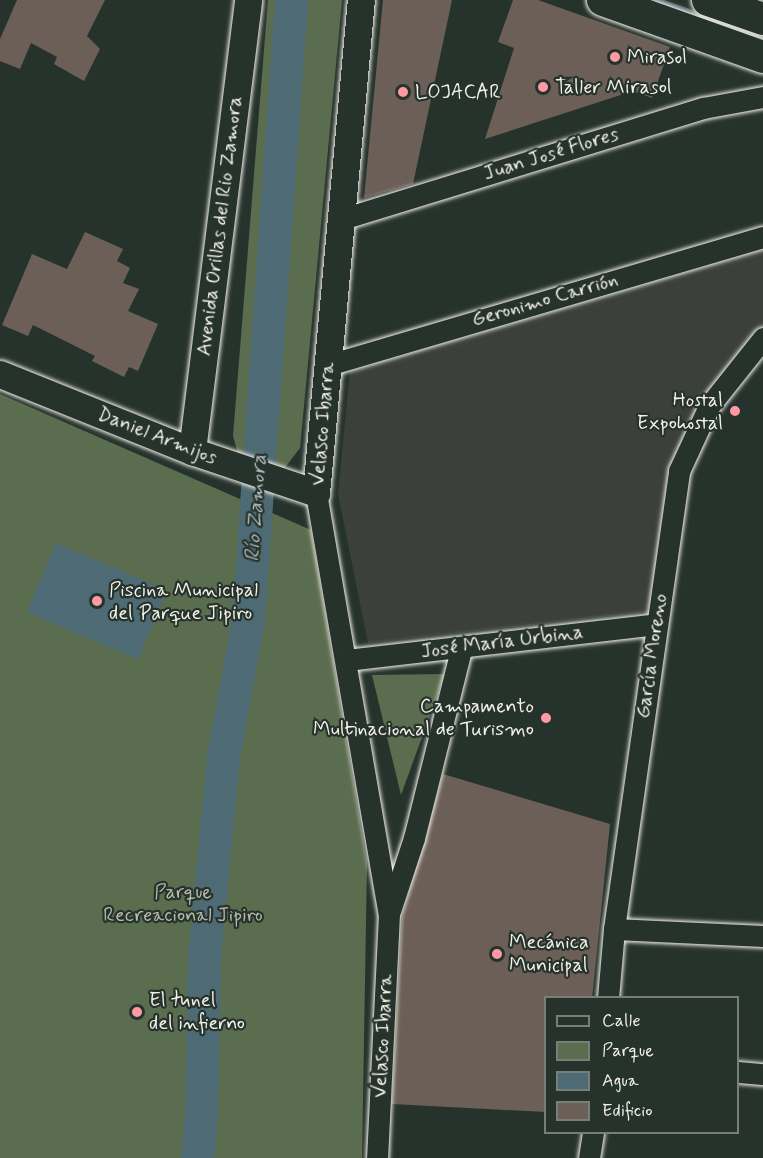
<!DOCTYPE html>
<html>
<head>
<meta charset="utf-8">
<style>
	body { margin:0 }
	#map { position:relative; width:763px; height:1158px; overflow:hidden; background:#26332d; font-family:Mynerve,sans-serif }
	div>[style] { position:absolute }
	[style*='--x'] { left:calc(var(--x)*1px); top:calc(var(--y)*1px); width:calc(var(--w)*1px); rotate:calc(var(--a)*1deg) }
	.built>* { inset:0; background:#3b403a }
	.green>* { inset:0; background:#5b6d4f }
	.water>* { inset:0; background:#4e6a74; transform-origin:0 0 }
	.stream>* { height:5px; margin:-2.5px; padding:0 2.5px; transform-origin:2.5px; border-radius:2.5px; background:#4e6a74 }
	.river>* { height:33px; margin:-16.5px; padding:0 16.5px; transform-origin:16.5px; border-radius:16.5px; background:#4e6a74 }
	.building>* { inset:0; background:#6b5f57 }
	.roads { filter:drop-shadow(0 0 2px #f4f1e8) drop-shadow(0 0 2px #f4f1e8) }
	.minor>* { height:21px; margin:-10.5px; padding:0 10.5px; transform-origin:10.5px; border-radius:10.5px; background:#26332d }
	.major>* { height:27px; margin:-13.5px; padding:0 13.5px; transform-origin:13.5px; border-radius:13.5px; background:#26332d }
	.highway>* { height:32px; margin:-16px; padding:0 16px; transform-origin:16px; border-radius:16px; background:#26332d }
	.dots>* { width:16px; height:16px; translate:-50% -50%; box-sizing:border-box; border:3px solid #26332d; border-radius:50% }
	span { translate:-50% -50%; white-space:nowrap; text-align:center; line-height:1.15; -webkit-text-stroke:4.5px #26332d; paint-order:stroke }
	.poi-label { font-size:20px; color:#f4f1e8 }
	.left { translate:0 -50%; text-align:left }
	.right { translate:-100% -50%; text-align:right }
	.street-label { font-size:20px; color:#f4f1e8 }
	.park-label { font-size:20px; color:#b7bcab }
	.water-label { font-size:21px; color:#b2bbba; font-style:italic }
	.legend { position:absolute; left:544px; top:996px; width:195px; height:138px; box-sizing:border-box; background:#26332d; border:2px solid #787f78; margin:0; padding:8px 10px; list-style:none; font-size:18px; color:#f4f1e8 }
	.legend li { display:flex; align-items:center; gap:12px; height:30px }
	.legend b { width:30px; border:2px solid #787f78 }
</style>
</head>
<body>
<div id="map">
	<div class="built">
		<i style="clip-path:polygon(763px 250px,763px 340px,707px 400px,656px 611px,368px 643px,338px 494px,350px 371px)"></i>
	</div>
	<div class="green">
		<i style="clip-path:polygon(268px 0,342px 0,300px 448px,284px 469px,240px 461px,233px 436px)"></i>
		<i style="clip-path:polygon(0 394px,311px 530px,367px 863px,362px 1158px,0 1158px)"></i>
		<i style="clip-path:polygon(445px 674px,401px 795px,372px 675px)"></i>
	</div>
	<div class="water">
		<i style="left:56px;top:543px;width:121px;height:75px;rotate:23deg"></i>
	</div>
	<div class="stream">
		<i style="--x:657;--y:0;--w:112;--a:18.8"></i>
	</div>
	<div class="river">
		<i style="--x:197;--y:1158;--w:42;--a:-84.6"></i>
		<i style="--x:201;--y:1116;--w:158;--a:-88.9"></i>
		<i style="--x:204;--y:958;--w:201;--a:-84.6"></i>
		<i style="--x:223;--y:758;--w:141;--a:-79.8"></i>
		<i style="--x:248;--y:619;--w:620;--a:-86.03"></i>
	</div>
	<div class="building">
		<i style="clip-path:polygon(17px 0,105px 0,87px 36px,100px 49px,84px 81px,54px 64px,57px 57px,31px 43px,20px 69px,0 61px,0 39px)"></i>
		<i style="clip-path:polygon(383px 0,452px 0,413px 184px,364px 198px)"></i>
		<i style="clip-path:polygon(513px 0,538px 0,670px 47px,652px 98px,633px 91px,485px 139px,514px 48px,498px 42px)"></i>
		<i style="clip-path:polygon(85px 232px,123px 249px,117px 261px,130px 268px,123px 283px,139px 289px,128px 311px,158px 324px,138px 371px,129px 367px,124px 377px,92px 361px,95px 356px,33px 325px,28px 336px,2px 325px,32px 254px,67px 269px)"></i>
		<i style="clip-path:polygon(443px 774px,610px 824px,592px 998px,546px 998px,546px 1112px,392px 1104px,402px 916px)"></i>
	</div>
	<div class="roads">
		<div class="minor">
			<i style="--x:342;--y:219;--w:378;--a:-17.1"></i>
			<i style="--x:703;--y:108;--w:61;--a:-10.4"></i>
			<i style="--x:328;--y:365;--w:453;--a:-16.4"></i>
			<i style="--x:316;--y:493;--w:427;--a:80.2"></i>
			<i style="--x:389;--y:914;--w:244;--a:92.8"></i>
			<i style="--x:346;--y:660;--w:313;--a:-6.6"></i>
			<i style="--x:390;--y:911;--w:77;--a:-71.8"></i>
			<i style="--x:414;--y:838;--w:195;--a:-76"></i>
			<i style="--x:614;--y:929;--w:149;--a:2.7"></i>
			<i style="--x:608;--y:998;--w:69;--a:-85"></i>
			<i style="--x:614;--y:929;--w:463;--a:-81.9"></i>
			<i style="--x:679;--y:471;--w:72;--a:-65.2"></i>
			<i style="--x:709;--y:406;--w:87;--a:-51.5"></i>
			<i style="--x:738;--y:1072;--w:25;--a:5"></i>
			<i style="--x:589;--y:1158;--w:26;--a:-81"></i>
		</div>
		<div class="major">
			<i style="--x:0;--y:374;--w:207;--a:21.9"></i>
			<i style="--x:192;--y:451;--w:131;--a:18.7"></i>
			<i style="--x:316;--y:493;--w:495;--a:-84.8"></i>
			<i style="--x:192;--y:451;--w:454;--a:-82.9"></i>
		</div>
		<div class="highway">
			<i style="--x:603;--y:0;--w:170;--a:19.6"></i>
			<i style="--x:708;--y:0;--w:58;--a:19.1"></i>
		</div>
	</div>
	<div class="dots">
		<i style="left:615px;top:57px;background:#ff9aa2"></i>
		<i style="left:543px;top:87px;background:#ff9aa2"></i>
		<i style="left:403px;top:92px;background:#ff9aa2"></i>
		<i style="left:735px;top:411px;background:#ff9aa2"></i>
		<i style="left:97px;top:601px;background:#ff9aa2"></i>
		<i style="left:546px;top:718px;background:#ff9aa2"></i>
		<i style="left:497px;top:954px;background:#ff9aa2"></i>
		<i style="left:137px;top:1012px;background:#ff9aa2"></i>
	</div>
	<div class="poi-label">
		<span class="left" style="left:627px;top:57px">Mirasol</span>
		<span class="left" style="left:555px;top:87px">Taller Mirasol</span>
		<span class="left" style="left:415px;top:92px">LOJACAR</span>
		<span class="right" style="left:723px;top:412px">Hostal<br>Expohostal</span>
		<span class="left" style="left:109px;top:602px">Piscina Municipal<br>del Parque Jipiro</span>
		<span class="right" style="left:534px;top:718px">Campamento<br>Multinacional de Turismo</span>
		<span class="left" style="left:509px;top:954px">Mecánica<br>Municipal</span>
		<span class="left" style="left:149px;top:1012px">El tunel<br>del infierno</span>
	</div>
	<div class="street-label">
		<span style="left:551px;top:154px;rotate:-17deg">Juan José Flores</span>
		<span style="left:220px;top:226px;rotate:-83deg">Avenida Orillas del Rio Zamora</span>
		<span style="left:545px;top:300px;rotate:-16deg">Geronimo Carrión</span>
		<span style="left:323px;top:424px;rotate:-85deg">Velasco Ibarra</span>
		<span style="left:157px;top:436px;rotate:21deg">Daniel Armijos</span>
		<span style="left:502px;top:642px;rotate:-7deg">José María Urbina</span>
		<span style="left:652px;top:656px;rotate:-82deg">García Moreno</span>
		<span style="left:383px;top:1036px;rotate:-87deg">Velasco Ibarra</span>
	</div>
	<div class="park-label">
		<span style="left:183px;top:904px">Parque<br>Recreacional Jipiro</span>
	</div>
	<div class="water-label">
		<span style="left:256px;top:508px;rotate:-86deg">Río Zamora</span>
	</div>
	<ul class="legend">
	<li><b style="height:8px;background:#26332d"></b>Calle</li>
	<li><b style="height:16px;background:#5b6d4f"></b>Parque</li>
	<li><b style="height:16px;background:#4e6a74"></b>Agua</li>
	<li><b style="height:16px;background:#6b5f57"></b>Edificio</li>
	</ul>
</div>
</body>
</html>
